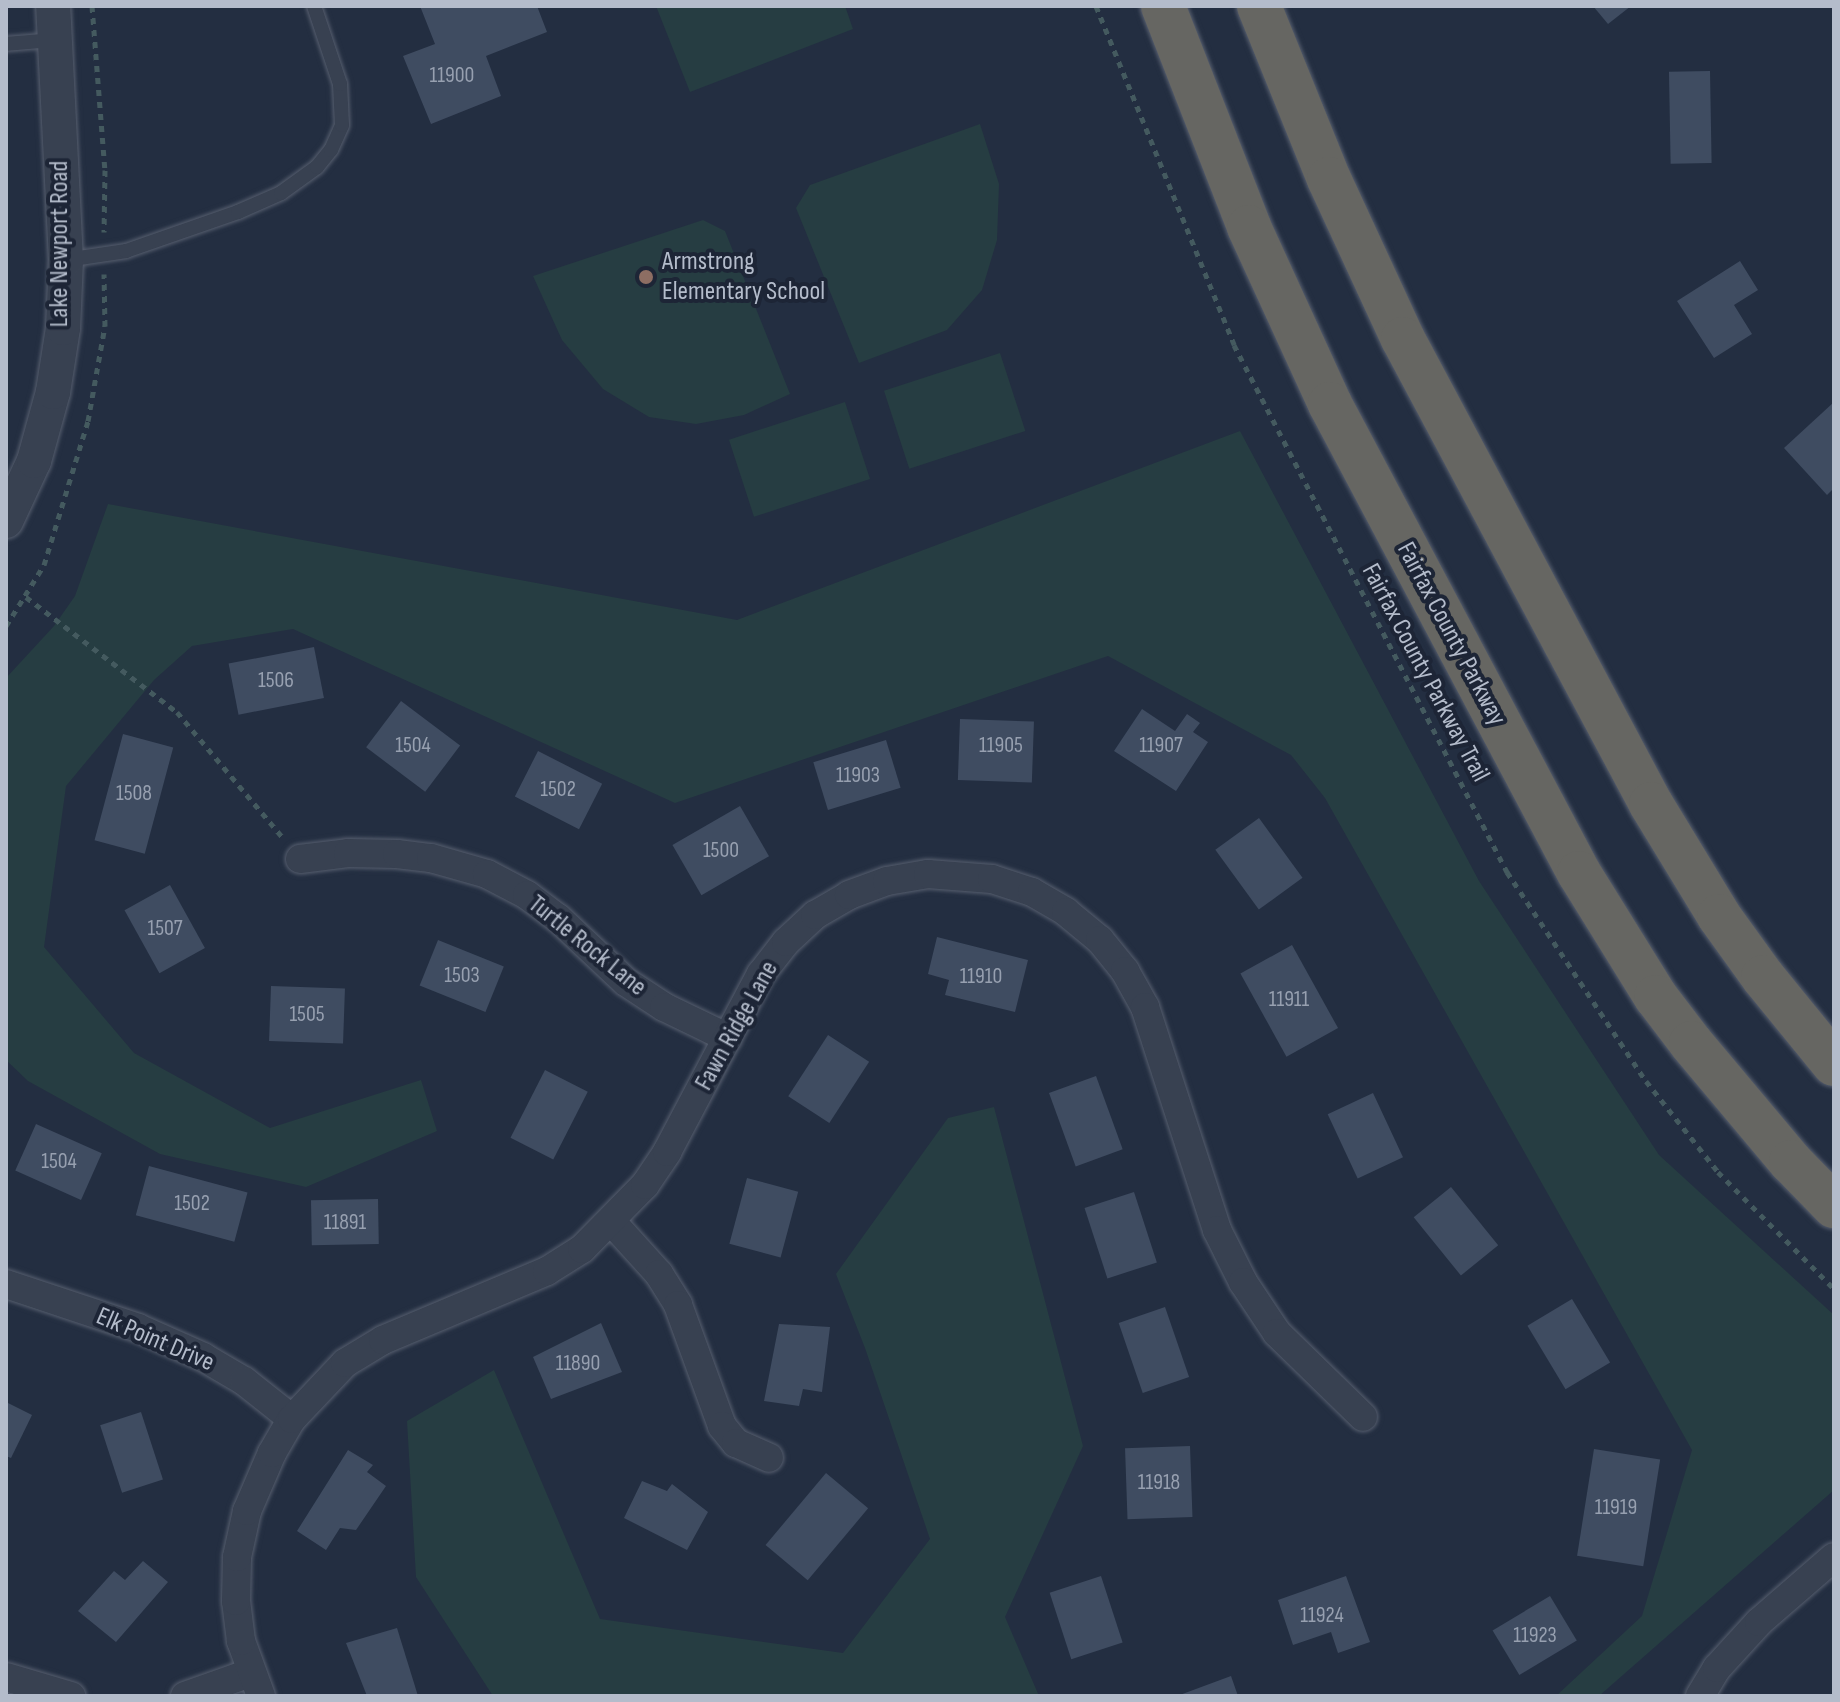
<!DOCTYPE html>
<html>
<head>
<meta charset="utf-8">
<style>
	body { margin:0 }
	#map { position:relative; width:1840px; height:1702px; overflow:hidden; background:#232e41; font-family:"Sofia Sans Condensed",sans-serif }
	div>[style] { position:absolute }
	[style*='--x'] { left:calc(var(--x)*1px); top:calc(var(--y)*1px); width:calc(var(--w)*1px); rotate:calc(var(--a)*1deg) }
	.green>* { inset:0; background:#263d42; transform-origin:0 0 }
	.building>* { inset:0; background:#3f4c61; transform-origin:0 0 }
	.path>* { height:5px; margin-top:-2.5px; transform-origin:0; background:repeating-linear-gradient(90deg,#445a5f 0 6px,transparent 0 12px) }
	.roads { filter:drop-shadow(0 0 2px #565e6e) drop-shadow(0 0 2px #565e6e) }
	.service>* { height:14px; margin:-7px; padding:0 7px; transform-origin:7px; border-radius:7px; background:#384151 }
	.minor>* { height:28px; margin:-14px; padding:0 14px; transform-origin:14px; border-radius:14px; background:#384151 }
	.tertiary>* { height:34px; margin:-17px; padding:0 17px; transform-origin:17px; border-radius:17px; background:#384151 }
	.trunk>* { height:44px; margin:-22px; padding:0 22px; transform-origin:22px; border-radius:22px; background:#666662 }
	.dots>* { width:22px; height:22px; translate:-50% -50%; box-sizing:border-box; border:4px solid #1d2536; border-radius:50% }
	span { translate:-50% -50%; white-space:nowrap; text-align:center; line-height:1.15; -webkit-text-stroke:8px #1d2536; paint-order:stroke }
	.number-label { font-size:22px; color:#97a0b0 }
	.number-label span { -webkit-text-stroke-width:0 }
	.street-label { font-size:26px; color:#b4bccb }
	.poi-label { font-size:26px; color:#b4bccb }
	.left { translate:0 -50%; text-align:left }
	.frame { position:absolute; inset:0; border:8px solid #b4bccb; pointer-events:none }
</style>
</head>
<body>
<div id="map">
	<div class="green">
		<i style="clip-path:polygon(656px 6px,845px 6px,853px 29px,690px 92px)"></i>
		<i style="clip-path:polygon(980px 124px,999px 184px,997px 240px,982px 290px,947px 330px,859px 363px,796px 208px,810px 185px)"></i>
		<i style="clip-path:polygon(703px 220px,725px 231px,790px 394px,744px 415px,696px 424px,649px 417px,603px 389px,562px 340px,533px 276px)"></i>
		<i style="left:1000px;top:353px;width:82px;height:122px;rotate:72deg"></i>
		<i style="left:845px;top:402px;width:81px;height:122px;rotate:72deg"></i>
		<i style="clip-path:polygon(1240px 431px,1479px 881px,1659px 1155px,1834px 1315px,1834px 1490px,1599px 1696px,1556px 1696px,1642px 1616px,1692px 1450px,1325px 798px,1291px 755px,1108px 656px,675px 803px,293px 629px,192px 646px,154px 680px,66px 786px,44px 947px,134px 1053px,270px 1128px,421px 1080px,437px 1131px,306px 1187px,160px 1154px,28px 1081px,6px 1060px,6px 678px,54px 626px,75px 596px,108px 504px,737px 620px)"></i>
		<i style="clip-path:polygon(994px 1107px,1083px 1446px,1005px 1617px,1039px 1696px,493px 1696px,416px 1577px,407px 1421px,494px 1370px,600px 1619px,843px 1653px,930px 1539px,865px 1348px,836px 1274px,948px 1118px)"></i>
	</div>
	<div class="building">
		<i style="clip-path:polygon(420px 6px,537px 6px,547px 32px,486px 56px,501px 96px,431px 124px,403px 56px,435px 44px)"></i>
		<i style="clip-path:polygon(1593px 6px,1631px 6px,1608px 24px)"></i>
		<i style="left:1710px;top:71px;width:92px;height:41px;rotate:89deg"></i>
		<i style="clip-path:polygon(1740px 261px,1758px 290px,1734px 305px,1752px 334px,1714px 358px,1677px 301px)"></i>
		<i style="clip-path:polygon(1834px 402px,1834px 488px,1827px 495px,1784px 448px)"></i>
		<i style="left:314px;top:647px;width:52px;height:87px;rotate:79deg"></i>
		<i style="left:401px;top:701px;width:74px;height:58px;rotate:37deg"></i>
		<i style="clip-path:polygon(1142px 709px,1175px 731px,1187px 714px,1200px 723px,1193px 732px,1208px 742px,1176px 791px,1114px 751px)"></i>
		<i style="left:960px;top:719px;width:74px;height:61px;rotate:2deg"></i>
		<i style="left:123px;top:734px;width:52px;height:110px;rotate:15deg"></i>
		<i style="left:886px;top:740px;width:50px;height:76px;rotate:73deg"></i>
		<i style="left:538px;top:751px;width:72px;height:51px;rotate:27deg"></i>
		<i style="left:740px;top:806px;width:58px;height:78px;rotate:60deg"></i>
		<i style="left:1259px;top:818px;width:74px;height:54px;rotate:54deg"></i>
		<i style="left:170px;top:885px;width:72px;height:52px;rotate:61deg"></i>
		<i style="clip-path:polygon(937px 937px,1028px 960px,1015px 1012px,945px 995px,949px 980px,928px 974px)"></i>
		<i style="left:438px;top:940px;width:71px;height:49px;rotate:22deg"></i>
		<i style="left:1292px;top:945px;width:95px;height:59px;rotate:61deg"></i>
		<i style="left:271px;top:986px;width:74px;height:55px;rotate:2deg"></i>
		<i style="left:828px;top:1035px;width:49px;height:73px;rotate:33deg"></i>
		<i style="left:545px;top:1070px;width:48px;height:76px;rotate:27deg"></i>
		<i style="left:1096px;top:1076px;width:78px;height:50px;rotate:70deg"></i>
		<i style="left:1373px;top:1093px;width:71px;height:50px;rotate:65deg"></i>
		<i style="left:36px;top:1124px;width:72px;height:51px;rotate:24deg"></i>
		<i style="left:149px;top:1166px;width:102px;height:51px;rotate:15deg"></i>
		<i style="left:747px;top:1178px;width:53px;height:68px;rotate:15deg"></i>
		<i style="left:1451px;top:1187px;width:75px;height:48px;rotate:51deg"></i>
		<i style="left:1134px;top:1192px;width:74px;height:52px;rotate:72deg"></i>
		<i style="left:378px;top:1199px;width:45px;height:67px;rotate:89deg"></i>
		<i style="left:1572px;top:1299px;width:74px;height:52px;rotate:59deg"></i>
		<i style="left:1165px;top:1307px;width:74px;height:49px;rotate:71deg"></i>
		<i style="clip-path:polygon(601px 1323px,622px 1372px,551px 1399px,533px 1357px)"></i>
		<i style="clip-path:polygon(779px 1324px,830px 1327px,822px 1392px,803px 1389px,799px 1406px,764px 1401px)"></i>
		<i style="clip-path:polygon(6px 1402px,32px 1415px,11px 1458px,6px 1456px)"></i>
		<i style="left:141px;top:1412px;width:71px;height:43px;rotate:72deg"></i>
		<i style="left:1190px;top:1446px;width:71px;height:65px;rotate:88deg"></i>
		<i style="left:1594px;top:1449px;width:67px;height:108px;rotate:9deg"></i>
		<i style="clip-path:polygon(348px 1450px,373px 1465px,367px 1472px,386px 1486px,356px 1530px,340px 1528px,326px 1550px,297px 1531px)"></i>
		<i style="left:826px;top:1473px;width:55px;height:94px;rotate:40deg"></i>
		<i style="clip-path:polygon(642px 1481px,667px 1491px,672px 1484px,708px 1512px,687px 1550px,624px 1518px)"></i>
		<i style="clip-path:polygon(143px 1561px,168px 1582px,116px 1642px,78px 1611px,114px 1571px,125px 1580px)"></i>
		<i style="left:1101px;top:1576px;width:70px;height:54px;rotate:72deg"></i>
		<i style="clip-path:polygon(1346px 1576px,1370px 1642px,1338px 1653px,1331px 1632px,1293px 1645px,1278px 1600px)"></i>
		<i style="left:1550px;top:1596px;width:52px;height:67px;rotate:59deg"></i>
		<i style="clip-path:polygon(397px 1628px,418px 1696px,367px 1696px,346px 1643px)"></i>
		<i style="clip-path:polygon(1231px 1676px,1238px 1696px,1177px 1696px)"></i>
	</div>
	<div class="path">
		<i style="--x:92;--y:6;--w:165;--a:85.5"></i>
		<i style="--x:105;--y:170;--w:62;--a:90.9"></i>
		<i style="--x:1096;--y:6;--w:366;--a:67.8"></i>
		<i style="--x:1234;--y:345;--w:594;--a:62.61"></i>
		<i style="--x:1507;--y:872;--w:251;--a:56.4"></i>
		<i style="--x:1646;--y:1081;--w:116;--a:51.6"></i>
		<i style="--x:1718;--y:1172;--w:165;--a:45.2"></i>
		<i style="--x:26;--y:597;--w:190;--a:37.3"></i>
		<i style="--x:177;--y:712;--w:165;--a:49.9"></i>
		<i style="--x:6;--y:626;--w:72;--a:-58.1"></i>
		<i style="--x:44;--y:565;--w:151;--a:-73"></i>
		<i style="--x:88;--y:421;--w:97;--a:-79.9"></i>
		<i style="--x:105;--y:326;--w:52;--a:-91.1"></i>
	</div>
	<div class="roads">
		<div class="service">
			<i style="--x:6;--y:44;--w:48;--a:-4.8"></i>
			<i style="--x:66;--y:260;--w:61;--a:-8.5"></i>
			<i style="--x:126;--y:251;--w:119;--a:-19.2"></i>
			<i style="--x:238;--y:212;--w:47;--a:-23.8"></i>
			<i style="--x:281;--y:193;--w:44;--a:-35.8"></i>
			<i style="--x:317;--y:167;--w:22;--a:-51"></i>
			<i style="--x:331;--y:150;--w:27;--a:-66"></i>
			<i style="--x:342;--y:125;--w:41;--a:-92.8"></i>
			<i style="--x:340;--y:84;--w:82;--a:-108.4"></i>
		</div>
		<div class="minor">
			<i style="--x:300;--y:859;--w:48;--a:-7.1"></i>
			<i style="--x:348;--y:853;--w:49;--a:1.2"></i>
			<i style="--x:397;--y:854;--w:34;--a:7"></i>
			<i style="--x:431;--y:858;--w:58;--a:15.9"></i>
			<i style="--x:487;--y:874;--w:45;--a:27.7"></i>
			<i style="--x:527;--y:895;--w:39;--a:37"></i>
			<i style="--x:558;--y:918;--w:93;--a:43.3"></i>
			<i style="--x:626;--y:982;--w:45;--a:33.3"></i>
			<i style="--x:664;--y:1007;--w:71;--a:25.8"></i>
			<i style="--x:612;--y:1222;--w:70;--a:47.9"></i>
			<i style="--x:659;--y:1274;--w:36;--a:58"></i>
			<i style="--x:678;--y:1305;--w:129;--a:70"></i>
			<i style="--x:722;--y:1426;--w:22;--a:51"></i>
			<i style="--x:736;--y:1443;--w:36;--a:24"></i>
			<i style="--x:6;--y:1284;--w:139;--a:18.4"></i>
			<i style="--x:138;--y:1328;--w:71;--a:24"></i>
			<i style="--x:203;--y:1357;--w:48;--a:30.3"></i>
			<i style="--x:244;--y:1381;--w:61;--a:38.4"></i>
			<i style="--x:6;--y:1677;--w:68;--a:16.3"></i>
			<i style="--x:185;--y:1696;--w:69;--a:-19.5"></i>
			<i style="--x:261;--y:1696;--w:59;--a:-110"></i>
			<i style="--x:241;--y:1641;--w:40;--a:-97.1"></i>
			<i style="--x:236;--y:1601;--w:44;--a:-88.7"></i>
			<i style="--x:237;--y:1557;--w:47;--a:-77.7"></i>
			<i style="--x:247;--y:1511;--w:63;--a:-66.7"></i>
			<i style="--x:272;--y:1453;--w:39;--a:-60"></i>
			<i style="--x:292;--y:1419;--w:77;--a:-46.6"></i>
			<i style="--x:345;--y:1363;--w:44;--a:-31.2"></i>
			<i style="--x:383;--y:1340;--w:178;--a:-22.8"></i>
			<i style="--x:547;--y:1271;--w:41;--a:-32.2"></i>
			<i style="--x:582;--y:1249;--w:90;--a:-45.5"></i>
			<i style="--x:645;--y:1185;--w:40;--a:-56"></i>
			<i style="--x:667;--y:1152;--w:201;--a:-62.2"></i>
			<i style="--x:761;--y:974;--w:41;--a:-52"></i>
			<i style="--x:786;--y:942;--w:40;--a:-43"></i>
			<i style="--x:815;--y:915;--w:39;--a:-30"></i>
			<i style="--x:849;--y:895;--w:40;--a:-20.2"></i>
			<i style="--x:887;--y:881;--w:42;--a:-9.7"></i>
			<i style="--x:928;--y:874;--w:64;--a:4.5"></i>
			<i style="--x:992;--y:879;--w:42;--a:18"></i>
			<i style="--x:1032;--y:892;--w:39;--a:30"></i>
			<i style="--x:1066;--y:912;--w:44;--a:39.5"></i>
			<i style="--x:1100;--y:940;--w:40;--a:51"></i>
			<i style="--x:1125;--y:971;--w:41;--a:60.9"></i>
			<i style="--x:1145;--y:1007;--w:234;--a:72.1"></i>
			<i style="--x:1217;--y:1230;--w:58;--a:63.4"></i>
			<i style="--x:1243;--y:1282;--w:61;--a:56.3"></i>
			<i style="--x:1277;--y:1333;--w:120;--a:44.3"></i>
			<i style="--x:1700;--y:1696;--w:33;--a:-59"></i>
			<i style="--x:1717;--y:1668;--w:62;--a:-47.6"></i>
			<i style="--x:1759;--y:1622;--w:99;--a:-40.9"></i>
		</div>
		<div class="tertiary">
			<i style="--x:6;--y:521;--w:66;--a:-65"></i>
			<i style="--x:34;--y:461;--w:72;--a:-74.6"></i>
			<i style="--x:53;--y:392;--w:65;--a:-81.1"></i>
			<i style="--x:63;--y:328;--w:68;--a:-87.5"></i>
			<i style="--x:66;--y:260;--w:254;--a:-92.9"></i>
		</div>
		<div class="trunk">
			<i style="--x:1163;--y:6;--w:237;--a:68.7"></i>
			<i style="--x:1249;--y:227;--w:195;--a:65.4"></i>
			<i style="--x:1330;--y:404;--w:531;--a:62.04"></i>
			<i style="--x:1579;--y:873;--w:146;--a:58.2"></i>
			<i style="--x:1656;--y:997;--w:58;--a:52.7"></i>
			<i style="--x:1691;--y:1043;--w:155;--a:50"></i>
			<i style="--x:1791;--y:1162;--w:62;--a:45.7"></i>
			<i style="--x:1259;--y:6;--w:187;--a:68"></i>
			<i style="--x:1329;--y:179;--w:176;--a:65.2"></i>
			<i style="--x:1403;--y:339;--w:527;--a:61.93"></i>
			<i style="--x:1651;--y:804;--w:131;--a:58.7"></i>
			<i style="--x:1719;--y:916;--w:75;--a:54.2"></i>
			<i style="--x:1763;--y:977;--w:112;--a:50.8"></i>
		</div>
	</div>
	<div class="dots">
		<i style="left:646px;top:277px;background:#8d6e63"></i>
	</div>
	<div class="number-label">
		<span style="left:452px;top:76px">11900</span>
		<span style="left:276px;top:681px">1506</span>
		<span style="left:413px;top:746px">1504</span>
		<span style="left:1001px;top:746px">11905</span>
		<span style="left:1161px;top:746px">11907</span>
		<span style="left:858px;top:776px">11903</span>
		<span style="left:558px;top:790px">1502</span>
		<span style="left:134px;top:794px">1508</span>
		<span style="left:721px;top:851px">1500</span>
		<span style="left:165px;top:929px">1507</span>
		<span style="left:462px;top:976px">1503</span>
		<span style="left:981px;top:977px">11910</span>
		<span style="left:1289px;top:1000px">11911</span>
		<span style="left:307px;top:1015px">1505</span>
		<span style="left:59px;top:1162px">1504</span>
		<span style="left:192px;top:1204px">1502</span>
		<span style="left:345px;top:1223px">11891</span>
		<span style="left:578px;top:1364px">11890</span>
		<span style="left:1159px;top:1483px">11918</span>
		<span style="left:1616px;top:1508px">11919</span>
		<span style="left:1322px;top:1616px">11924</span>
		<span style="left:1535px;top:1636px">11923</span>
	</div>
	<div class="street-label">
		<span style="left:60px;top:244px;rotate:-90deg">Lake Newport Road</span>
		<span style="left:1451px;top:634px;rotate:62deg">Fairfax County Parkway</span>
		<span style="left:1425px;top:673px;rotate:62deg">Fairfax County Parkway Trail</span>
		<span style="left:587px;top:946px;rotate:39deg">Turtle Rock Lane</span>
		<span style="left:737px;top:1026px;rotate:-61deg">Fawn Ridge Lane</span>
		<span style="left:155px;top:1340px;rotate:23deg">Elk Point Drive</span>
	</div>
	<div class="poi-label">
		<span class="left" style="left:662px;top:277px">Armstrong<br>Elementary School</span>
	</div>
	<div class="frame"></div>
</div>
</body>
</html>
